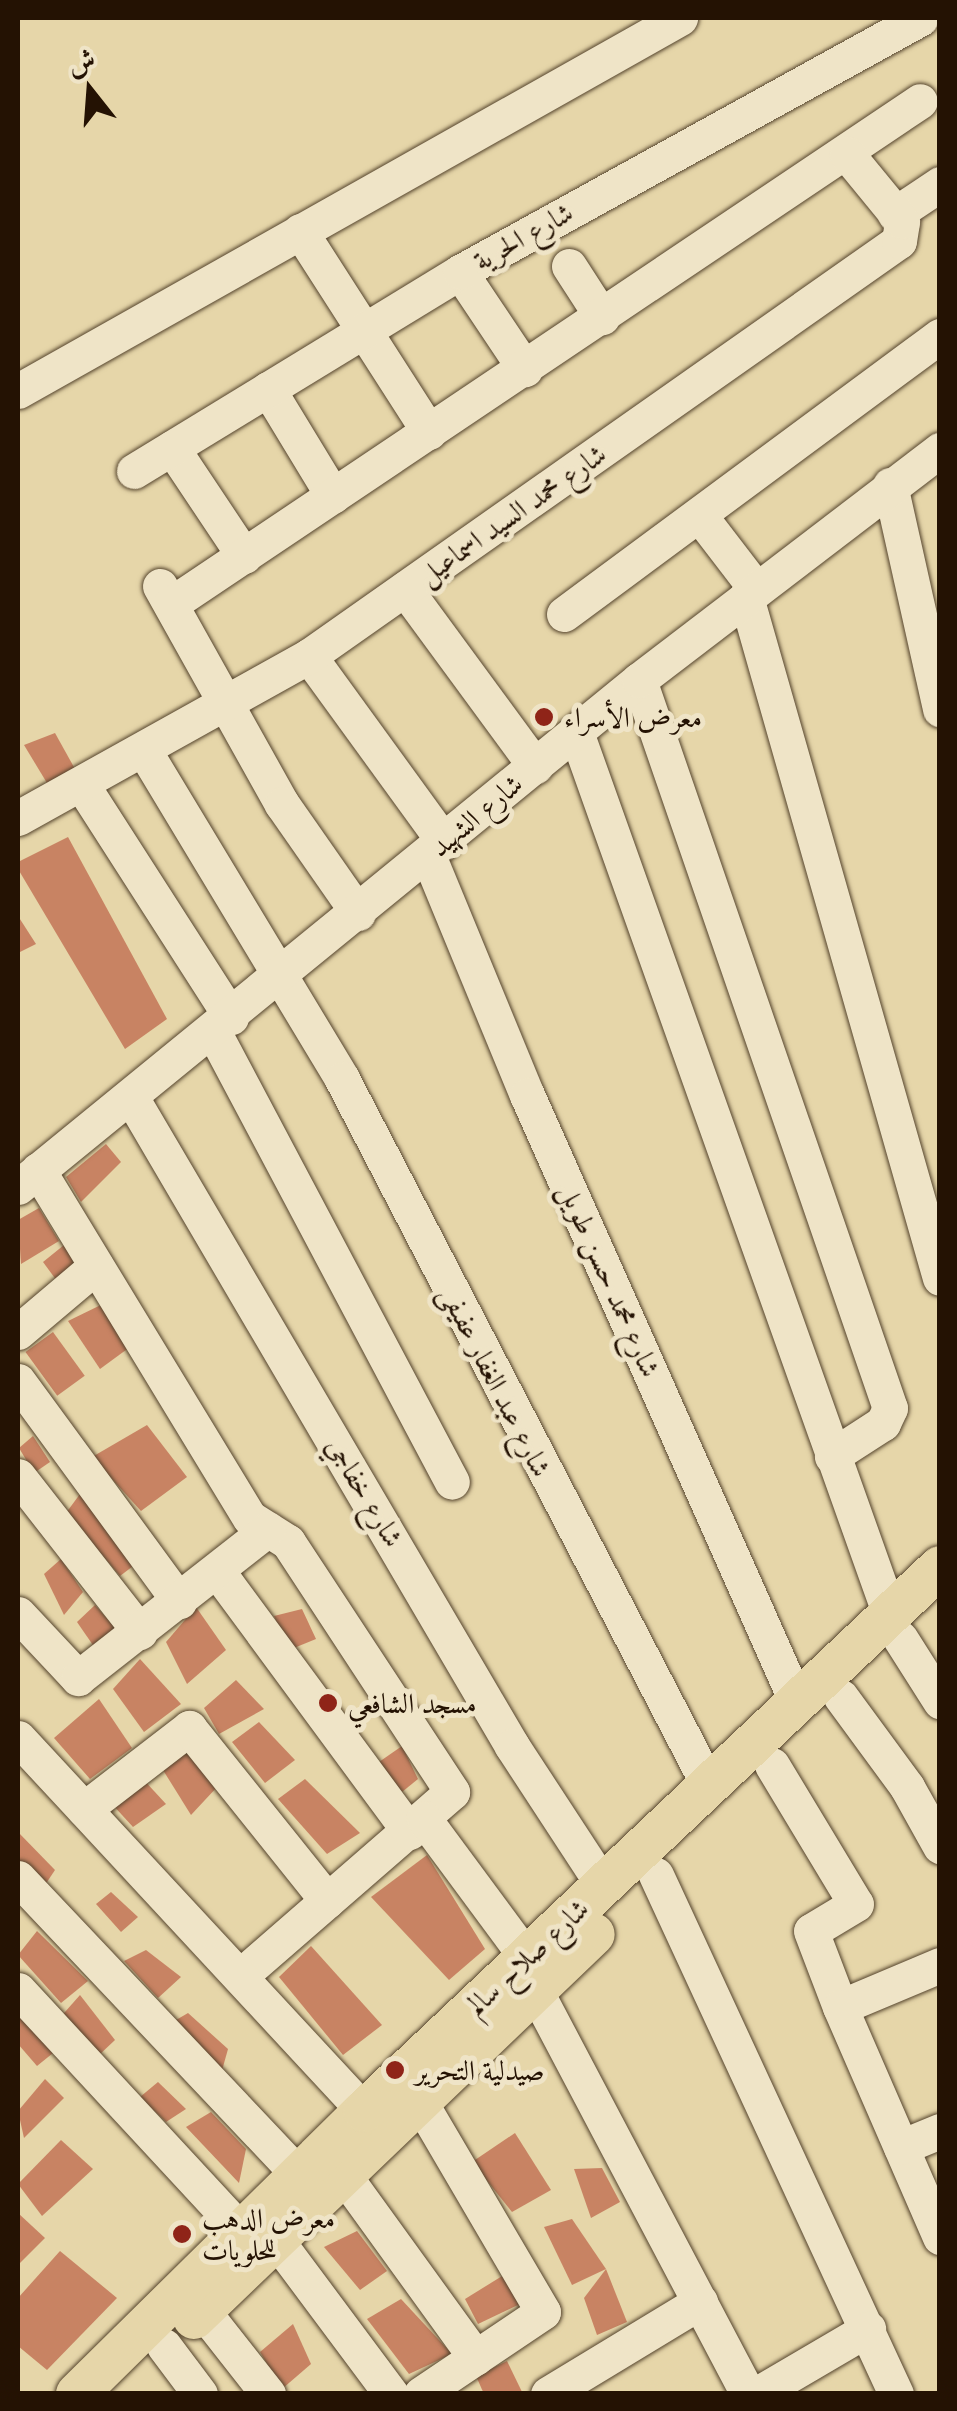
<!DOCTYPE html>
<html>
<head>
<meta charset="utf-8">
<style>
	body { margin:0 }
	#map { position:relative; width:957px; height:2411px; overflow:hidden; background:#e6d6a9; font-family:"Libre Caslon Text",Amiri,serif }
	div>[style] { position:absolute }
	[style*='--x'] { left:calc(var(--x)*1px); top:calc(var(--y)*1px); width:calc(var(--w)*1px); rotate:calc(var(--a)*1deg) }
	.building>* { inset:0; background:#c88363; transform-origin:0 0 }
	.roads { filter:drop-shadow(0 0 2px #54432c) drop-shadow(0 0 2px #54432c) }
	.minor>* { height:35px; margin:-17.5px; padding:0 17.5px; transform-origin:17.5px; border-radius:17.5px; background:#efe4c7 }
	.major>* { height:42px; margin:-21px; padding:0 21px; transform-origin:21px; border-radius:21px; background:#e6d6a9 }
	.dots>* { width:28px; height:28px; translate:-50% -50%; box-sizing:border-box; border:5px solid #efe4c7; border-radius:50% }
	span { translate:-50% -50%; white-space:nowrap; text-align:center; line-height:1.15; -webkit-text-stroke:10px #efe4c7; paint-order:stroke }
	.street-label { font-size:28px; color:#241203 }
	.poi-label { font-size:28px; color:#241203 }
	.left { translate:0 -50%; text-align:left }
	.frame { position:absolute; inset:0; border:20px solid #241203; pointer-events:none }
	.north { position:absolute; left:40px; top:40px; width:100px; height:100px; -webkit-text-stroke:8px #efe4c7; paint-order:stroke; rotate:343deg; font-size:28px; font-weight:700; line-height:40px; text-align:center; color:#241203 }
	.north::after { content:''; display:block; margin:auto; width:35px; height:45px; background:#241203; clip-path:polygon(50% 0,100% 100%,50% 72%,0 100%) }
</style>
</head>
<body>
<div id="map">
	<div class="building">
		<i style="clip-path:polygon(55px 733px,75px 769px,50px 788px,24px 745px)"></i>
		<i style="clip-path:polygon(68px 837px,167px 1019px,125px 1049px,18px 869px,18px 862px)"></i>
		<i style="clip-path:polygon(18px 916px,36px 944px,18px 953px)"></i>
		<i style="clip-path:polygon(106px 1144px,121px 1162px,81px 1202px,66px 1177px)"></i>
		<i style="clip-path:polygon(39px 1208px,59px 1241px,21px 1264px,18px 1220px)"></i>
		<i style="clip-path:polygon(64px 1245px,76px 1266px,57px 1281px,43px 1262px)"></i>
		<i style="clip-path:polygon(109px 1301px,130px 1347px,100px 1369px,68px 1321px)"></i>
		<i style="left:53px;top:1332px;width:54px;height:34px;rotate:54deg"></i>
		<i style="clip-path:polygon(147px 1425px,187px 1477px,141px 1511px,92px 1457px)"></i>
		<i style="clip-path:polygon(33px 1436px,50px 1462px,34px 1473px,19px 1448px)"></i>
		<i style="clip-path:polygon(80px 1494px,141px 1560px,120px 1576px,66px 1513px)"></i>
		<i style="clip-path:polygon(61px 1559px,83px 1592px,64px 1615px,44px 1574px)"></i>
		<i style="clip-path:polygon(95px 1605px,119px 1632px,97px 1651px,77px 1622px)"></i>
		<i style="clip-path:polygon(196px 1607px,226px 1650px,187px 1684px,166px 1642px)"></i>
		<i style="clip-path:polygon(302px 1609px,316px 1639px,289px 1650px,274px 1616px)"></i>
		<i style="clip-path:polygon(140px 1659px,181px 1704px,144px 1732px,113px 1689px)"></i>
		<i style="clip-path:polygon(236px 1680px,264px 1709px,219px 1734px,204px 1708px)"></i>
		<i style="clip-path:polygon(99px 1699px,132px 1748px,90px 1779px,54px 1738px)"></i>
		<i style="clip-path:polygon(259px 1722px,295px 1760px,265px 1783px,232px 1742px)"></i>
		<i style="clip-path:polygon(185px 1741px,218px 1786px,191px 1815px,158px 1762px)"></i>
		<i style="clip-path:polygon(402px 1746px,418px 1779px,402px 1792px,379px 1762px)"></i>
		<i style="clip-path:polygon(142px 1778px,166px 1804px,133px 1827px,111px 1803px)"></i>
		<i style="clip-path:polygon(305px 1779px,360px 1833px,327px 1854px,278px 1799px)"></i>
		<i style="clip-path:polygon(18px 1832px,55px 1870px,43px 1888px,18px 1860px)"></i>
		<i style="clip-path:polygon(427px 1855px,485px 1949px,449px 1980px,371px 1897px)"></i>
		<i style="clip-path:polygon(111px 1892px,138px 1917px,121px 1932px,96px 1904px)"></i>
		<i style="clip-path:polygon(37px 1931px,88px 1981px,61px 2003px,18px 1955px)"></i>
		<i style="clip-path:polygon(311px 1946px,382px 2025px,343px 2055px,279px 1977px)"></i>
		<i style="clip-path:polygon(146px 1950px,181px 1977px,158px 1998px,124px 1961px)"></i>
		<i style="clip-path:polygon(80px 1995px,115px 2040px,98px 2056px,57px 2021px)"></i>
		<i style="clip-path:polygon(18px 2013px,58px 2049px,37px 2066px,18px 2044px)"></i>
		<i style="clip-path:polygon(188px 2013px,228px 2049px,221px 2074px,171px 2023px)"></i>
		<i style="clip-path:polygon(45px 2079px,64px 2098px,24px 2138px,18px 2111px)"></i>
		<i style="clip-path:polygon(158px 2082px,186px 2109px,166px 2122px,140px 2097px)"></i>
		<i style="clip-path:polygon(211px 2112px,246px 2149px,239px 2183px,186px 2127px)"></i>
		<i style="clip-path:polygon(515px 2133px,551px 2190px,512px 2212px,472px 2162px)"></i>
		<i style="clip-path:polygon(61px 2140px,93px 2169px,42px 2216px,18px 2184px)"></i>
		<i style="clip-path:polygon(602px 2168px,620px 2202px,591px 2218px,574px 2169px)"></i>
		<i style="clip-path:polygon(18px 2213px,45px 2238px,18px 2265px)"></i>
		<i style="clip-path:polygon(572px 2219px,606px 2269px,572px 2285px,544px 2227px)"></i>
		<i style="clip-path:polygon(357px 2231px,387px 2271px,360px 2290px,324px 2247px)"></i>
		<i style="clip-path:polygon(60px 2251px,117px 2298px,47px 2370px,18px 2346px,18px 2298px)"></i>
		<i style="clip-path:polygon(606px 2269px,627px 2322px,597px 2335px,584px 2298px)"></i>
		<i style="clip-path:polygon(507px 2273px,520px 2304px,478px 2324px,465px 2299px)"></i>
		<i style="clip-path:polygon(401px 2299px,452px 2354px,409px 2374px,367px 2319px)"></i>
		<i style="clip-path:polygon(293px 2324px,311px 2364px,282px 2389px,260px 2352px)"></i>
		<i style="clip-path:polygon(507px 2361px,523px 2394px,484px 2394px,476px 2376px)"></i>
	</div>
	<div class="roads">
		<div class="minor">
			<i style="--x:895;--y:214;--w:54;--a:-33.7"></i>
			<i style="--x:300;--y:231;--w:239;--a:57.3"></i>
			<i style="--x:569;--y:266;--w:61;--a:57.1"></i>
			<i style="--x:460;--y:272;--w:117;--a:56.2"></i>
			<i style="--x:268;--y:389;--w:125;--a:58.7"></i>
			<i style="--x:18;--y:391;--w:760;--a:-29.4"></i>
			<i style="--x:172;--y:448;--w:130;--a:56.3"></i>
			<i style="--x:134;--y:471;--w:382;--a:-31.4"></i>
			<i style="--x:460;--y:272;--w:526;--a:-28.85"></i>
			<i style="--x:890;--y:485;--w:230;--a:77.4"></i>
			<i style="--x:700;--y:516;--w:92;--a:52.5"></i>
			<i style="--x:160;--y:586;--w:250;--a:60.8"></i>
			<i style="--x:282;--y:804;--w:133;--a:55.1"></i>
			<i style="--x:405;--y:589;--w:220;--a:53.7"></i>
			<i style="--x:746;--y:597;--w:708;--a:74.1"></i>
			<i style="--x:171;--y:604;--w:902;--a:-33.88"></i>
			<i style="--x:564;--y:614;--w:468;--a:-36.5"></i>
			<i style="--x:309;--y:656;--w:230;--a:54"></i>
			<i style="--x:639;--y:680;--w:770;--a:70.98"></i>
			<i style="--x:890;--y:1408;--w:17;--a:115"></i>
			<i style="--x:883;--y:1423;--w:61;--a:147.1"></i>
			<i style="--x:576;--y:732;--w:937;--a:70.42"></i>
			<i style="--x:145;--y:752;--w:382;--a:58.9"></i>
			<i style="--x:342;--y:1079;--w:797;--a:62.57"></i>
			<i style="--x:82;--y:785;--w:276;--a:57.3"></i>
			<i style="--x:18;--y:818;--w:333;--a:-29.1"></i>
			<i style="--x:309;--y:656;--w:721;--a:-35.12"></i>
			<i style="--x:899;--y:241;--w:20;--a:-81"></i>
			<i style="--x:902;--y:221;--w:87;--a:-129.4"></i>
			<i style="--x:428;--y:855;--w:260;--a:67.6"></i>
			<i style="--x:527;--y:1095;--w:665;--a:66.06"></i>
			<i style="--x:213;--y:1031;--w:510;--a:62.08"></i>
			<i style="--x:131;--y:1097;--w:753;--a:59.58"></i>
			<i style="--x:512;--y:1746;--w:166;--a:56.8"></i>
			<i style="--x:38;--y:1170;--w:407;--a:58.7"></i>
			<i style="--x:250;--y:1518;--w:45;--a:32.3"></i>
			<i style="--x:288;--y:1542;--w:299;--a:56.7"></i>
			<i style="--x:452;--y:1792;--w:281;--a:139"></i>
			<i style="--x:18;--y:1187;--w:802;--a:-39.23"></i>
			<i style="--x:639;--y:680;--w:379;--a:-37.4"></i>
			<i style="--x:18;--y:1332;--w:102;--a:-40.2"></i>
			<i style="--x:18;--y:1381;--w:273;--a:53.8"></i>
			<i style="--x:18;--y:1476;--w:198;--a:52"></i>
			<i style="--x:218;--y:1572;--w:323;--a:53.6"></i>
			<i style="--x:18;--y:1614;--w:88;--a:46.8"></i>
			<i style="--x:78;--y:1678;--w:241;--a:-38.1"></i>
			<i style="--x:900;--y:1638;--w:75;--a:57.6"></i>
			<i style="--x:841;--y:1697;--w:112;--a:53.7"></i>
			<i style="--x:907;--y:1787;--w:68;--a:60.8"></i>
			<i style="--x:18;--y:1738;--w:509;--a:47.15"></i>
			<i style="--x:772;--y:1765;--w:162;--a:58.9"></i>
			<i style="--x:856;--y:1904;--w:52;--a:149"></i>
			<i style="--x:811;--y:1931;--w:81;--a:69.1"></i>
			<i style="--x:84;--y:1809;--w:133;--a:-37.6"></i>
			<i style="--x:189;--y:1728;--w:221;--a:51.3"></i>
			<i style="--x:424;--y:1819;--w:172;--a:53.5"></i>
			<i style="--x:656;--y:1875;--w:572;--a:65.18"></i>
			<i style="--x:18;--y:1878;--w:409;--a:46.6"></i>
			<i style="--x:940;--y:1965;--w:108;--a:157.2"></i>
			<i style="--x:840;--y:2007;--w:251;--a:66.5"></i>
			<i style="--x:18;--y:1990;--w:330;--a:47.2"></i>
			<i style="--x:535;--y:1990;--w:457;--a:62.2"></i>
			<i style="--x:420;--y:2102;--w:243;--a:59.6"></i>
			<i style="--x:543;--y:2312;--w:147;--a:146.1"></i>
			<i style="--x:901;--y:2147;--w:42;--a:-22.3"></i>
			<i style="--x:345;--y:2177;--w:223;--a:54.1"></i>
			<i style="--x:277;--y:2241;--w:191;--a:53.3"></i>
			<i style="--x:202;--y:2310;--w:107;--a:51.8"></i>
			<i style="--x:164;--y:2346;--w:60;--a:53.1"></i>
			<i style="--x:548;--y:2394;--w:178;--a:-31.2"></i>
			<i style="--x:757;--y:2394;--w:129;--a:-30.4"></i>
		</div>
		<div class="major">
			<i style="--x:194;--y:2318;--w:554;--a:-43.83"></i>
			<i style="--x:77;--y:2394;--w:403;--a:-44.6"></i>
			<i style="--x:364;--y:2111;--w:792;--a:-43.36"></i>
		</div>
	</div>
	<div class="dots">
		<i style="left:544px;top:717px;background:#8f2418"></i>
		<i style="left:328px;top:1703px;background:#8f2418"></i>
		<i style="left:395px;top:2070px;background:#8f2418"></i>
		<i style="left:182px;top:2234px;background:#8f2418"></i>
	</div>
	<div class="street-label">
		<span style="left:523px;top:236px;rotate:-29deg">شارع الحرية</span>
		<span style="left:512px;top:514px;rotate:-35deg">شارع محمد السيد اسماعيل</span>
		<span style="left:476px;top:815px;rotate:-40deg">شارع الشهيد</span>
		<span style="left:610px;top:1280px;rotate:66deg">شارع محمد حسن طويل</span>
		<span style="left:496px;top:1381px;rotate:63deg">شارع عبد الغفار عفيفى</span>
		<span style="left:365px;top:1492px;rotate:59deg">شارع خفاجي</span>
		<span style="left:527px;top:1957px;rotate:-43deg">شارع صلاح سالم</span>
	</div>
	<div class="poi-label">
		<span class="left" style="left:564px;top:717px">معرض الأسراء</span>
		<span class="left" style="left:348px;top:1703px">مسجد الشافعي</span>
		<span class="left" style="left:415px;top:2070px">صيدلية التحرير</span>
		<span class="left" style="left:202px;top:2234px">معرض الدهب<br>للحلويات</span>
	</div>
	<div class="frame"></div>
	<div class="north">ش</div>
</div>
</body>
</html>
